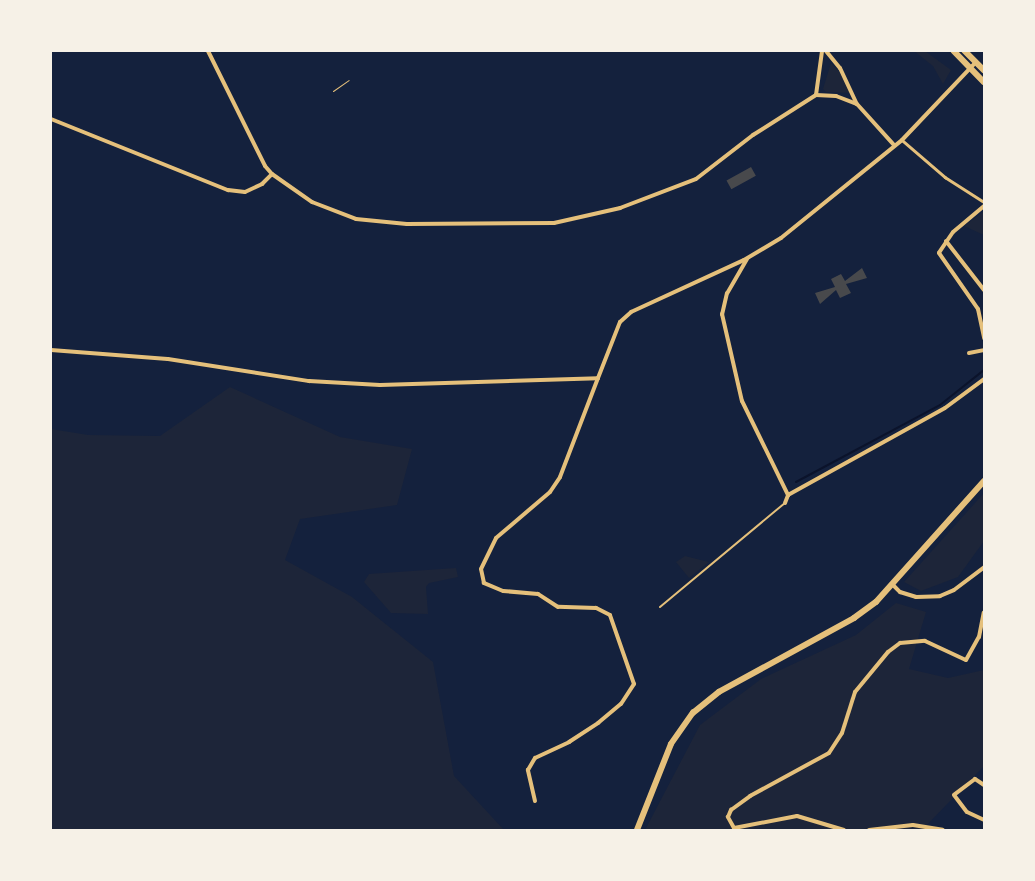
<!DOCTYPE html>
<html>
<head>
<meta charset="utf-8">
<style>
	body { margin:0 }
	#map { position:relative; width:1035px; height:881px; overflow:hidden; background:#14213d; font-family:"IBM Plex Sans",sans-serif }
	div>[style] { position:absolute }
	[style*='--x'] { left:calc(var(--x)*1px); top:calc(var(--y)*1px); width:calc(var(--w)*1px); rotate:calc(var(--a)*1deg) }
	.green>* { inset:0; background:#1d2539 }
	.stream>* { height:2px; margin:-1px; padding:0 1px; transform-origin:1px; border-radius:1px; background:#0b132b }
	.building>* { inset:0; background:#48494c; transform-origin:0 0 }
	.path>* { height:1px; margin:-0.5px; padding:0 0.5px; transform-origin:0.5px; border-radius:0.5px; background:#e5c07b }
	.service>* { height:2px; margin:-1px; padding:0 1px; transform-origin:1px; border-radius:1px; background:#e5c07b }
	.pedestrian>* { height:2.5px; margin:-1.25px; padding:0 1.25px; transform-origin:1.25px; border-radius:1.25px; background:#e5c07b }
	.minor>* { height:4px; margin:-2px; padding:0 2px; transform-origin:2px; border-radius:2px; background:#e5c07b }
	.trunk>* { height:5.5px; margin:-2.75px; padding:0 2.75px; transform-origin:2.75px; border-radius:2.75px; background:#e5c07b }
	span { translate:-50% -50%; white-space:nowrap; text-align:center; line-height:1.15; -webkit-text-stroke:5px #f6f1e7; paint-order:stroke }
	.frame { position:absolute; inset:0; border:52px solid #f6f1e7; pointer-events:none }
</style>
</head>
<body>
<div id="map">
	<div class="green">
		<i style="clip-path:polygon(914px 51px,925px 51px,951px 70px,943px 84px,933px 66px)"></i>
		<i style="clip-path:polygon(831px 63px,844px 77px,852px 93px,826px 92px,823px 89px)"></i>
		<i style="clip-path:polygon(984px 211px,984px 235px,964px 226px)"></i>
		<i style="clip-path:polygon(230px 387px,340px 437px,412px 449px,397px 505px,300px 519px,285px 560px,352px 597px,433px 662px,454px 776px,504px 830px,51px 830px,51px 429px,88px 435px,160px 436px)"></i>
		<i style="clip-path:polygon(984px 493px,984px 541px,958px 577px,921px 591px,904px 582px)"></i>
		<i style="clip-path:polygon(685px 556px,709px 562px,689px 578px,676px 562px)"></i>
		<i style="clip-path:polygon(456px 568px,458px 577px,429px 583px,426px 587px,428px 614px,391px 613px,364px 582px,369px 574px)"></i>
		<i style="clip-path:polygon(896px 603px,926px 612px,909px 669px,948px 678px,984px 670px,984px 766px,922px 830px,645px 830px,700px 725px,761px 679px,856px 635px)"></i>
	</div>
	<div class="stream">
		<i style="--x:796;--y:482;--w:163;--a:-28.1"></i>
		<i style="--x:940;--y:405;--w:56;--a:-38.5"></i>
	</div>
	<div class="building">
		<i style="left:751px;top:167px;width:10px;height:28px;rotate:61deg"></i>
		<i style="clip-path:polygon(862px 268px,867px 278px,846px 284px,851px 293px,840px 298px,836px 290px,820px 304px,815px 293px,835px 287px,831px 279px,841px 274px,845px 281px)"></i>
	</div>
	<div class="path">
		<i style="--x:333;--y:91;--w:19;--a:-35"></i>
	</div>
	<div class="service">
		<i style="--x:660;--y:607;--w:163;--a:-39.8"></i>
	</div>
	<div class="pedestrian">
		<i style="--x:902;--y:140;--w:57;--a:40.7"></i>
		<i style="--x:945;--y:177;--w:46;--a:32.7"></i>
	</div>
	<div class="minor">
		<i style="--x:208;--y:51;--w:128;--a:63.6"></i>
		<i style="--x:265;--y:166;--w:11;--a:49"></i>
		<i style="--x:826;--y:51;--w:22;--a:51"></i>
		<i style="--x:840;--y:68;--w:40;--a:65"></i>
		<i style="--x:857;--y:104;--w:55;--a:47.9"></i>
		<i style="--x:816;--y:95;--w:20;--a:3"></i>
		<i style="--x:836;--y:96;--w:22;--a:21"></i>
		<i style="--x:51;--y:119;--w:191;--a:21.9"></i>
		<i style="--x:228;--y:190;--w:17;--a:7"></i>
		<i style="--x:245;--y:192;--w:19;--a:-25"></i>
		<i style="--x:262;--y:184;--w:14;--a:-45"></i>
		<i style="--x:272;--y:174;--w:49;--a:35"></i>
		<i style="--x:312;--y:202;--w:47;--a:21.1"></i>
		<i style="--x:356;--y:219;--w:51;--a:5.6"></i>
		<i style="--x:407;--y:224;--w:147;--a:-0.4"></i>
		<i style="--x:554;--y:223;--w:68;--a:-12.8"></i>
		<i style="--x:620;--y:208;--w:81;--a:-20.9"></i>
		<i style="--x:696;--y:179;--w:72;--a:-37.7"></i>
		<i style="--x:753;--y:135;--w:75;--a:-32.4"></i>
		<i style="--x:816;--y:95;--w:44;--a:-82.2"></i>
		<i style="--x:984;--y:206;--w:40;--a:140"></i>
		<i style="--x:953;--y:232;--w:25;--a:124"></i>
		<i style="--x:939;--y:253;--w:68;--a:55.1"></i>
		<i style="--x:978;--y:309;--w:30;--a:78"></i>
		<i style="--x:946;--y:241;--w:62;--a:52.2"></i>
		<i style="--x:747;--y:259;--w:39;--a:120"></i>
		<i style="--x:727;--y:293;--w:22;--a:103"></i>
		<i style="--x:722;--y:314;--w:89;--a:77.1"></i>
		<i style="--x:742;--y:401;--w:105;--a:63.9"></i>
		<i style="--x:51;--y:350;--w:117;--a:4.4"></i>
		<i style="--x:168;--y:359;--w:143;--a:8.9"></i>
		<i style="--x:309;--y:381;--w:71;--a:3.2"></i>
		<i style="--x:380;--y:385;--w:218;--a:-1.8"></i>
		<i style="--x:598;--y:378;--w:60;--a:-68.6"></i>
		<i style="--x:620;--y:322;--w:15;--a:-42"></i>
		<i style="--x:631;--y:312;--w:124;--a:-24.7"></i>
		<i style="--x:744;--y:260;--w:43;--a:-30.7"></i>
		<i style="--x:781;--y:238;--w:156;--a:-39"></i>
		<i style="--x:902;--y:140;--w:108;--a:-46.5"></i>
		<i style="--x:969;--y:353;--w:15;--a:-11"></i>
		<i style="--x:785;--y:503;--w:9;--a:-69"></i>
		<i style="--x:788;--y:495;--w:179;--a:-29"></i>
		<i style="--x:945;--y:408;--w:49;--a:-36.6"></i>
		<i style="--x:893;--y:585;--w:10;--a:45"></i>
		<i style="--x:900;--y:592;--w:17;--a:17"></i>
		<i style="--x:916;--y:597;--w:24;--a:-2"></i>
		<i style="--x:940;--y:596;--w:15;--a:-23"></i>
		<i style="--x:954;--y:590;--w:38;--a:-37"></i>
		<i style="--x:984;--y:785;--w:11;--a:-146"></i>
		<i style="--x:975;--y:779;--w:26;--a:143"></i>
		<i style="--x:954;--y:795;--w:21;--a:53"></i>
		<i style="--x:967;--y:812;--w:19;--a:25"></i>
		<i style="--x:535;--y:801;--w:32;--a:-103"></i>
		<i style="--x:528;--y:770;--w:14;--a:-60"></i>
		<i style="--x:535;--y:758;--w:38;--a:-25"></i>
		<i style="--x:569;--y:742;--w:35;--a:-33"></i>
		<i style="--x:598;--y:723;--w:30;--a:-40"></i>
		<i style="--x:621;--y:704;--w:24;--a:-57"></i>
		<i style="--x:634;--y:684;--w:73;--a:-109.2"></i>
		<i style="--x:610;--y:615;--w:16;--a:-153"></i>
		<i style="--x:596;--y:608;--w:38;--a:-178"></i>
		<i style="--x:558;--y:607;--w:24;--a:-147"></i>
		<i style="--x:538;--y:594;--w:35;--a:-175"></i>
		<i style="--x:503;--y:591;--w:21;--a:-157"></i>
		<i style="--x:484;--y:583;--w:14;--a:-102"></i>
		<i style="--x:481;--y:569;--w:34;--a:-64"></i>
		<i style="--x:496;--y:538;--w:71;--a:-40.4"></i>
		<i style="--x:550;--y:492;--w:18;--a:-56"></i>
		<i style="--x:560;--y:477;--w:106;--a:-69"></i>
		<i style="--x:844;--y:830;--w:49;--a:-163.4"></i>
		<i style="--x:797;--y:816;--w:64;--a:169.2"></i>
		<i style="--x:734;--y:828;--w:13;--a:-119"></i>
		<i style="--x:728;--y:817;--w:8;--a:-67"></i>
		<i style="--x:731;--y:810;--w:24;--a:-36"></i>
		<i style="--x:750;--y:796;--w:90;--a:-28.6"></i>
		<i style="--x:829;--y:753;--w:24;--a:-57"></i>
		<i style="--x:842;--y:733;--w:43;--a:-72.4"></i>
		<i style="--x:855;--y:692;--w:52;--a:-50.5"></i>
		<i style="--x:888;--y:652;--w:15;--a:-37"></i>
		<i style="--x:900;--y:643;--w:25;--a:-5"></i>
		<i style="--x:925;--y:641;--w:45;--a:24.9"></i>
		<i style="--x:966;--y:660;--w:26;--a:-61"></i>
		<i style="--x:979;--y:637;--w:25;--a:-79"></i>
		<i style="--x:869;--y:830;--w:44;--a:-6.5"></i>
		<i style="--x:913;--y:825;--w:30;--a:9"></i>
	</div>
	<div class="trunk">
		<i style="--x:954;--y:51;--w:43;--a:45.9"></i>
		<i style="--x:965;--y:51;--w:27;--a:45"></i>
		<i style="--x:637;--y:830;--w:92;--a:-68.4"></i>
		<i style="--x:671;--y:744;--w:38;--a:-55"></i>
		<i style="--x:693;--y:713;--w:33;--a:-39"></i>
		<i style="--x:719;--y:692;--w:154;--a:-28.7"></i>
		<i style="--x:854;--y:618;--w:27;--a:-36"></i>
		<i style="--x:876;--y:602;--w:162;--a:-48.2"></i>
	</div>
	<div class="frame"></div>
</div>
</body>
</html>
